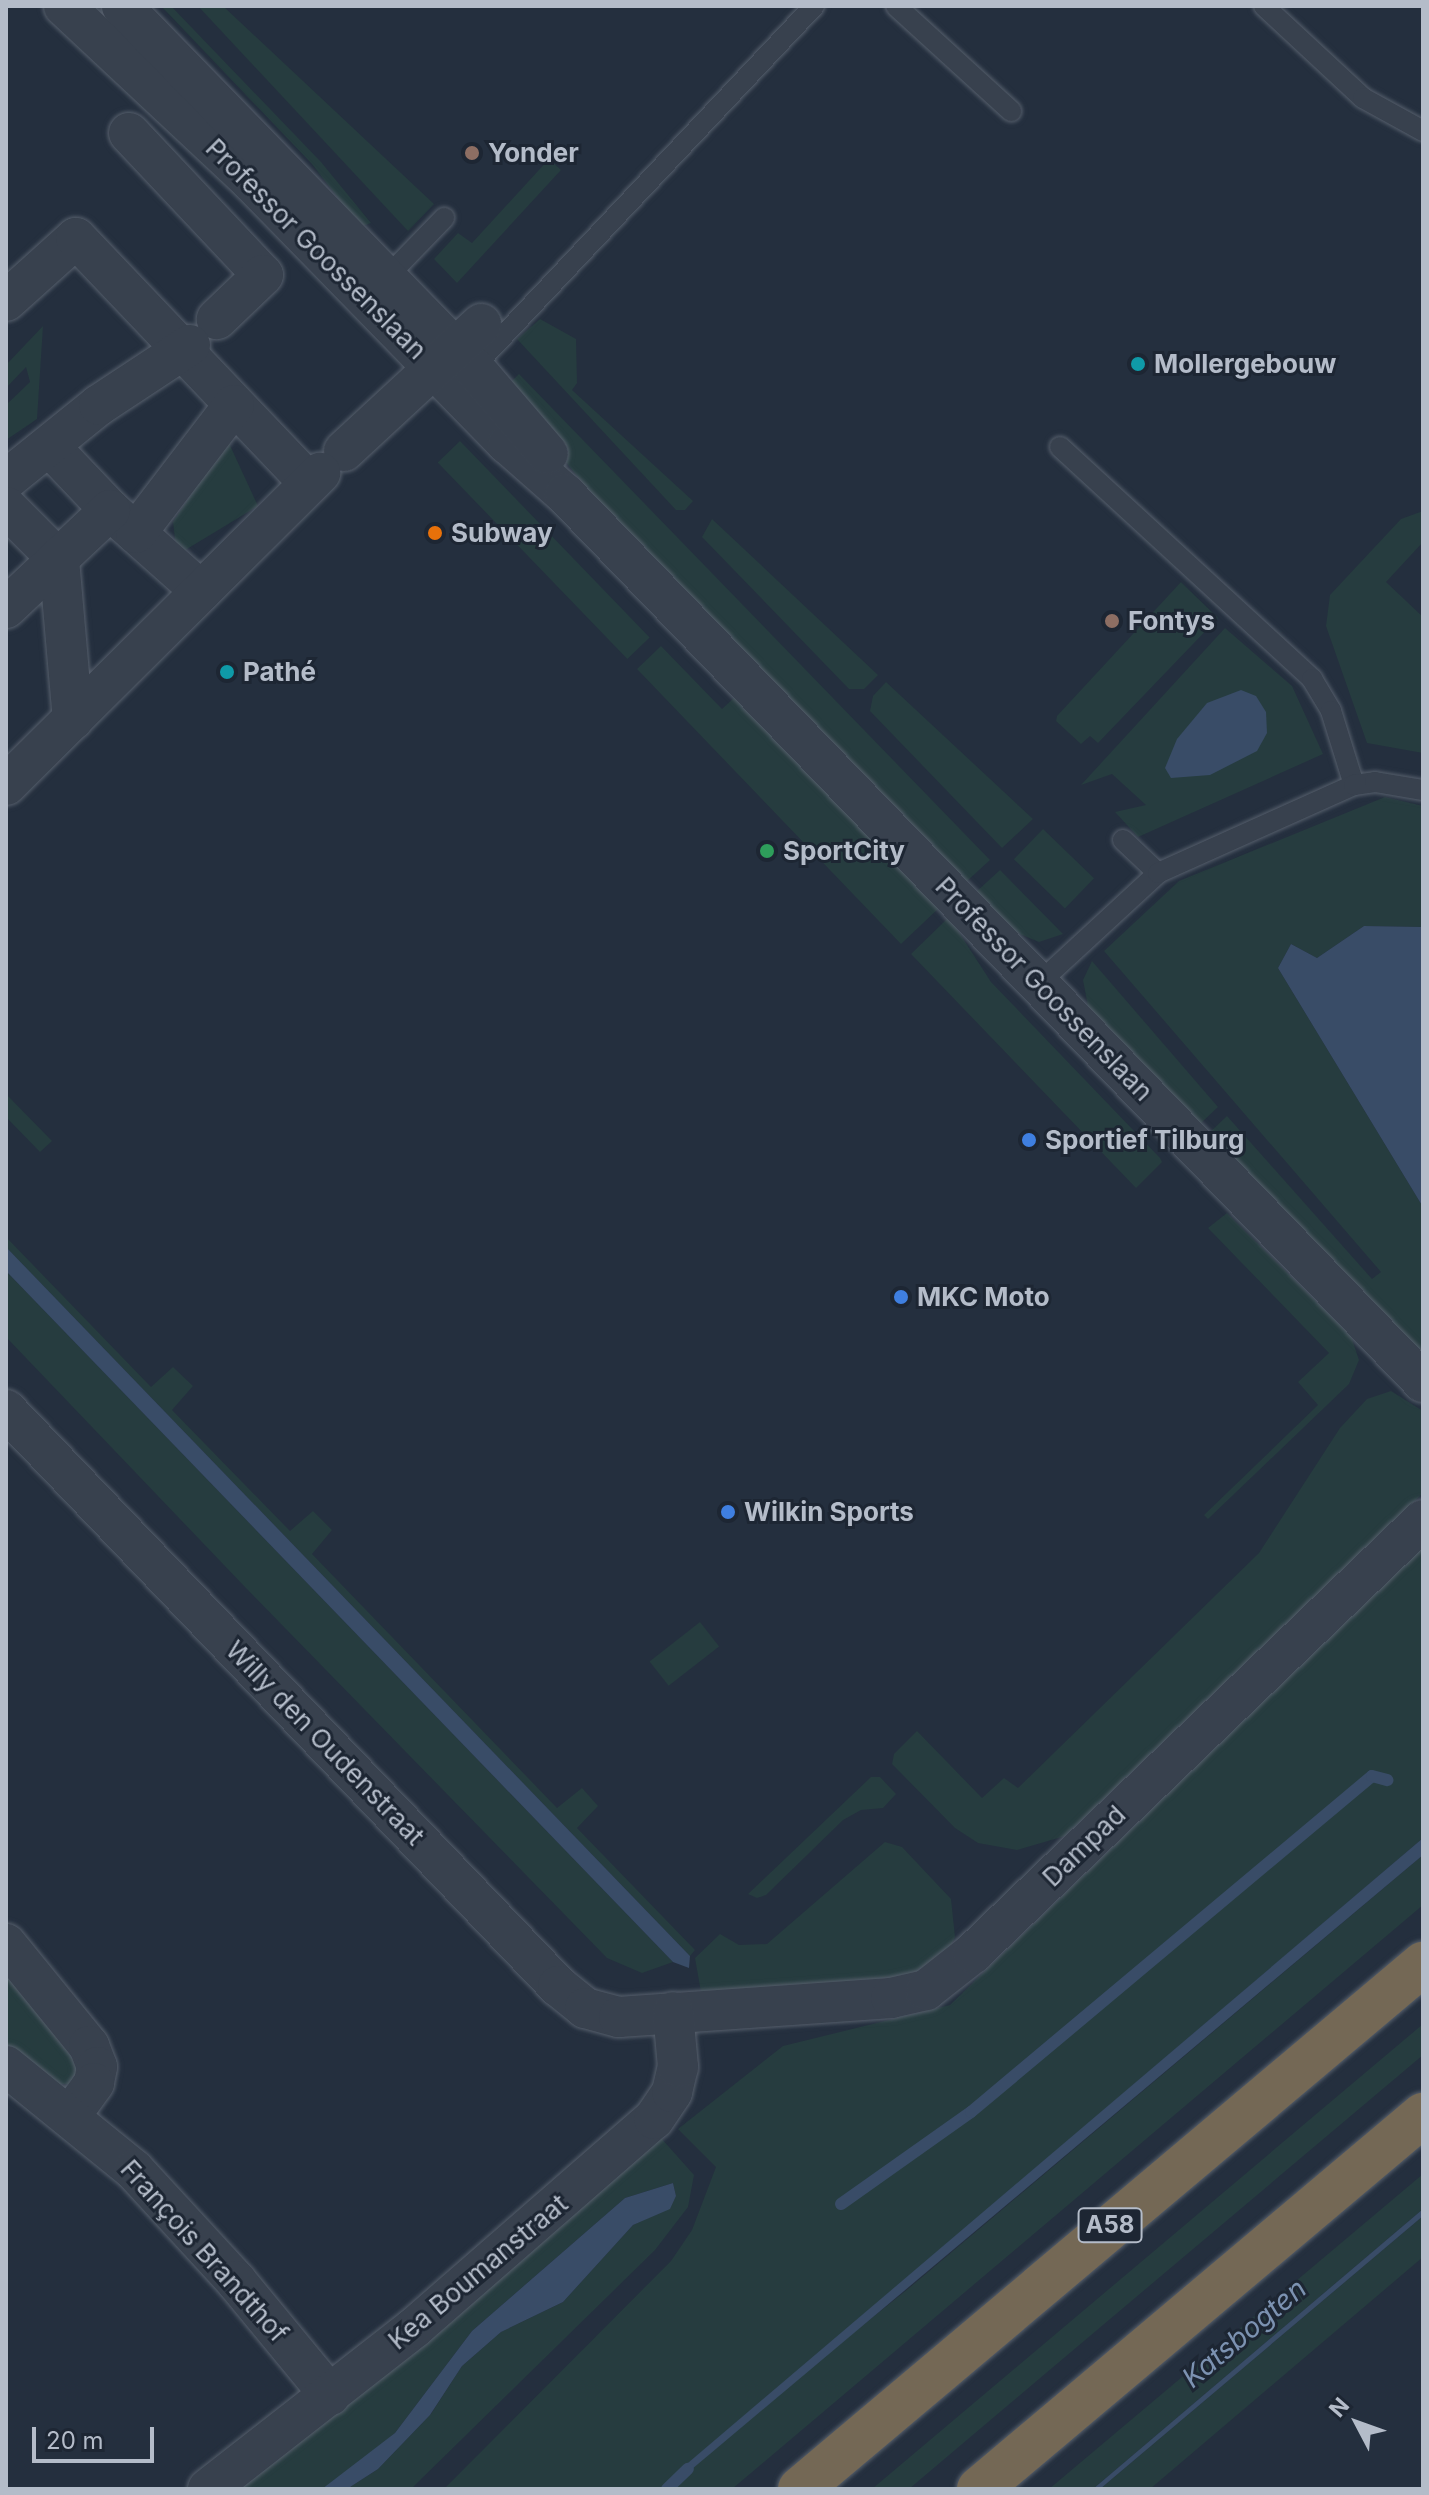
<!DOCTYPE html>
<html>
<head>
<meta charset="utf-8">
<style>
	body { margin:0 }
	#map { position:relative; width:1429px; height:2495px; overflow:hidden; background:#242f3e; font-family:Inter,sans-serif }
	div>[style] { position:absolute }
	[style*='--x'] { left:calc(var(--x)*1px); top:calc(var(--y)*1px); width:calc(var(--w)*1px); rotate:calc(var(--a)*1deg) }
	.green>* { inset:0; background:#263c3f; transform-origin:0 0 }
	.water>* { inset:0; background:#394c67 }
	.stream>* { height:12px; margin:-6px; padding:0 6px; transform-origin:6px; border-radius:6px; background:#394c67 }
	.roads { filter:drop-shadow(0 0 2px #565f6c) drop-shadow(0 0 2px #565f6c) }
	.lane>* { height:20px; margin:-10px; padding:0 10px; transform-origin:10px; border-radius:10px; background:#38414e }
	.street>* { height:40px; margin:-20px; padding:0 20px; transform-origin:20px; border-radius:20px; background:#38414e }
	.highway>* { height:44px; margin:-22px; padding:0 22px; transform-origin:22px; border-radius:22px; background:#746855 }
	.dots>* { width:22px; height:22px; translate:-50% -50%; box-sizing:border-box; border:4px solid #1d2633; border-radius:50% }
	span { translate:-50% -50%; white-space:nowrap; text-align:center; line-height:1.15; -webkit-text-stroke:6px #1d2633; paint-order:stroke }
	.shield-label span { padding:2px 6px; background:#1d2633; border:2px solid; border-radius:6px; -webkit-text-stroke-width:0 }
	.shield-label { font-size:24px; color:#b4bcc9; font-weight:700 }
	.poi-label { font-size:26px; color:#b4bcc9; font-weight:700 }
	.left { translate:0 -50%; text-align:left }
	.street-label { font-size:26px; color:#b4bcc9 }
	.water-label { font-size:28px; color:#7c92b1; font-style:italic }
	.frame { position:absolute; inset:0; border:8px solid #b4bcc9; pointer-events:none }
	.north { position:absolute; left:1317px; top:2383px; width:80px; height:80px; -webkit-text-stroke:6px #1d2633; paint-order:stroke; rotate:311deg; font-size:22px; font-weight:700; line-height:32px; text-align:center; color:#b4bcc9 }
	.north::after { content:''; display:block; margin:auto; width:28px; height:36px; background:#b4bcc9; clip-path:polygon(50% 0,100% 100%,50% 72%,0 100%) }
	.scale { position:absolute; left:32px; top:2427px; width:122px; height:36px; box-sizing:border-box; border:4px solid #b4bcc9; border-top:0; padding-left:10px; font-size:24px; line-height:28px; white-space:nowrap; color:#b4bcc9; -webkit-text-stroke:6px #1d2633; paint-order:stroke }
</style>
</head>
<body>
<div id="map">
	<div class="green">
		<i style="clip-path:polygon(161px 6px,171px 6px,321px 162px,371px 223px,360px 227px,312px 164px)"></i>
		<i style="clip-path:polygon(198px 6px,223px 6px,434px 204px,408px 231px)"></i>
		<i style="clip-path:polygon(549px 159px,561px 170px,457px 283px,434px 259px,458px 233px,472px 243px)"></i>
		<i style="clip-path:polygon(540px 319px,576px 339px,577px 383px,572px 390px,693px 501px,685px 510px,676px 510px,517px 339px)"></i>
		<i style="clip-path:polygon(43px 326px,37px 419px,6px 440px,6px 405px,30px 382px,26px 367px,6px 388px,6px 365px)"></i>
		<i style="clip-path:polygon(519px 374px,990px 860px,966px 882px,585px 486px,506px 387px)"></i>
		<i style="clip-path:polygon(227px 439px,258px 506px,177px 555px,173px 522px)"></i>
		<i style="left:460px;top:441px;width:273px;height:31px;rotate:46deg"></i>
		<i style="clip-path:polygon(1423px 511px,1423px 542px,1386px 582px,1423px 617px,1423px 753px,1367px 743px,1326px 626px,1330px 595px,1401px 519px)"></i>
		<i style="clip-path:polygon(712px 519px,878px 675px,864px 689px,849px 689px,702px 537px)"></i>
		<i style="clip-path:polygon(1181px 582px,1218px 618px,1098px 743px,1090px 736px,1081px 744px,1056px 721px,1057px 716px)"></i>
		<i style="clip-path:polygon(1225px 628px,1292px 686px,1323px 754px,1138px 837px,1115px 812px,1146px 805px,1112px 774px,1081px 785px)"></i>
		<i style="clip-path:polygon(661px 646px,722px 709px,736px 696px,940px 907px,901px 944px,637px 669px)"></i>
		<i style="clip-path:polygon(886px 682px,1033px 819px,1002px 848px,870px 711px,873px 696px)"></i>
		<i style="clip-path:polygon(1385px 797px,1423px 806px,1423px 927px,1364px 926px,1317px 958px,1291px 944px,1278px 968px,1423px 1207px,1423px 1354px,1209px 1133px,1227px 1116px,1372px 1279px,1381px 1272px,1104px 951px,1179px 881px)"></i>
		<i style="left:1043px;top:829px;width:71px;height:42px;rotate:44deg"></i>
		<i style="clip-path:polygon(1000px 870px,1063px 934px,1039px 942px,1015px 932px,976px 892px)"></i>
		<i style="clip-path:polygon(949px 917px,991px 982px,1160px 1158px,1162px 1162px,1136px 1188px,911px 954px)"></i>
		<i style="clip-path:polygon(1092px 961px,1218px 1107px,1200px 1124px,1088px 1006px,1083px 980px)"></i>
		<i style="clip-path:polygon(6px 1094px,52px 1141px,40px 1152px,6px 1117px)"></i>
		<i style="clip-path:polygon(1227px 1213px,1351px 1336px,1359px 1360px,1349px 1384px,1208px 1519px,1204px 1515px,1318px 1405px,1298px 1382px,1329px 1353px,1208px 1228px)"></i>
		<i style="clip-path:polygon(6px 1237px,151px 1387px,173px 1367px,193px 1386px,172px 1410px,290px 1531px,313px 1511px,332px 1530px,312px 1554px,557px 1808px,582px 1788px,598px 1806px,577px 1828px,695px 1950px,690px 1956px,6px 1247px)"></i>
		<i style="clip-path:polygon(6px 1271px,673px 1962px,642px 1973px,607px 1958px,245px 1587px,6px 1337px)"></i>
		<i style="clip-path:polygon(1391px 1391px,1423px 1411px,1422px 1494px,1065px 1836px,1017px 1850px,978px 1843px,955px 1828px,892px 1764px,894px 1754px,917px 1731px,982px 1798px,1004px 1778px,1018px 1788px,1259px 1553px,1340px 1428px,1367px 1399px)"></i>
		<i style="clip-path:polygon(1423px 1546px,1423px 1838px,676px 2475px,908px 2289px,1423px 1855px,1423px 1905px,732px 2489px,444px 2489px,671px 2261px,692px 2230px,716px 2167px,678px 2129px,783px 2046px,950px 2005px)"></i>
		<i style="left:700px;top:1622px;width:31px;height:64px;rotate:52deg"></i>
		<i style="clip-path:polygon(871px 1777px,880px 1777px,896px 1794px,883px 1808px,861px 1810px,843px 1820px,766px 1895px,757px 1898px,748px 1894px)"></i>
		<i style="clip-path:polygon(885px 1842px,902px 1847px,951px 1899px,955px 1937px,951px 1946px,909px 1979px,701px 1992px,695px 1958px,720px 1934px,739px 1945px,767px 1944px)"></i>
		<i style="clip-path:polygon(6px 1962px,85px 2067px,70px 2084px,58px 2084px,6px 2047px)"></i>
		<i style="clip-path:polygon(1423px 2024px,1423px 2055px,1039px 2379px,909px 2489px,872px 2489px)"></i>
		<i style="clip-path:polygon(661px 2138px,694px 2175px,688px 2207px,655px 2250px,411px 2489px,347px 2489px,378px 2469px,431px 2414px,462px 2366px,501px 2332px,563px 2302px,633px 2225px,670px 2208px,676px 2196px,673px 2183px,625px 2198px,472px 2331px,395px 2433px,348px 2474px,322px 2489px,226px 2489px)"></i>
		<i style="clip-path:polygon(1423px 2174px,1423px 2209px,1093px 2489px,1049px 2489px)"></i>
		<i style="clip-path:polygon(1423px 2216px,1423px 2257px,1150px 2489px,1100px 2489px)"></i>
	</div>
	<div class="water">
		<i style="clip-path:polygon(1241px 690px,1256px 696px,1266px 712px,1267px 733px,1257px 751px,1210px 775px,1171px 778px,1165px 768px,1177px 739px,1207px 703px)"></i>
		<i style="clip-path:polygon(1364px 926px,1423px 927px,1423px 1207px,1278px 968px,1291px 944px,1317px 958px)"></i>
		<i style="clip-path:polygon(6px 1247px,690px 1956px,689px 1968px,673px 1962px,6px 1271px)"></i>
		<i style="clip-path:polygon(1423px 1838px,1423px 1855px,679px 2480px,675px 2474px)"></i>
		<i style="clip-path:polygon(673px 2183px,676px 2196px,670px 2209px,633px 2225px,563px 2302px,501px 2332px,462px 2366px,430px 2415px,378px 2469px,347px 2489px,322px 2489px,395px 2433px,472px 2331px,625px 2198px)"></i>
		<i style="clip-path:polygon(1423px 2209px,1423px 2216px,1100px 2489px,1093px 2489px)"></i>
	</div>
	<div class="stream">
		<i style="--x:841;--y:2204;--w:159;--a:-35.3"></i>
		<i style="--x:971;--y:2112;--w:523;--a:-39.96"></i>
		<i style="--x:1372;--y:1776;--w:16;--a:15"></i>
		<i style="--x:667;--y:2489;--w:29;--a:-44"></i>
	</div>
	<div class="roads">
		<div class="lane">
			<i style="--x:896;--y:6;--w:156;--a:42.4"></i>
			<i style="--x:1264;--y:6;--w:135;--a:42.9"></i>
			<i style="--x:1363;--y:98;--w:68;--a:28.8"></i>
			<i style="--x:383;--y:281;--w:88;--a:-45.9"></i>
			<i style="--x:470;--y:371;--w:502;--a:-46.7"></i>
			<i style="--x:1060;--y:447;--w:343;--a:42.6"></i>
			<i style="--x:1312;--y:679;--w:37;--a:59"></i>
			<i style="--x:1331;--y:711;--w:77;--a:72.7"></i>
			<i style="--x:1123;--y:840;--w:48;--a:43.3"></i>
			<i style="--x:1039;--y:983;--w:162;--a:-42.7"></i>
			<i style="--x:1158;--y:873;--w:215;--a:-24.2"></i>
			<i style="--x:1354;--y:785;--w:21;--a:-8"></i>
			<i style="--x:1375;--y:782;--w:49;--a:9.5"></i>
		</div>
		<div class="street">
			<i style="--x:64;--y:6;--w:255;--a:43.1"></i>
			<i style="--x:250;--y:180;--w:369;--a:45.7"></i>
			<i style="--x:508;--y:444;--w:76;--a:41.3"></i>
			<i style="--x:565;--y:494;--w:1235;--a:45.98"></i>
			<i style="--x:122;--y:6;--w:505;--a:45.8"></i>
			<i style="--x:474;--y:368;--w:113;--a:49.3"></i>
			<i style="--x:129;--y:133;--w:195;--a:46.7"></i>
			<i style="--x:263;--y:275;--w:64;--a:136.3"></i>
			<i style="--x:6;--y:301;--w:94;--a:-42"></i>
			<i style="--x:76;--y:238;--w:338;--a:46.4"></i>
			<i style="--x:51;--y:448;--w:86;--a:46.4"></i>
			<i style="--x:110;--y:510;--w:122;--a:41.7"></i>
			<i style="--x:344;--y:451;--w:187;--a:-42.8"></i>
			<i style="--x:6;--y:480;--w:119;--a:-38.9"></i>
			<i style="--x:99;--y:405;--w:109;--a:-33.4"></i>
			<i style="--x:6;--y:507;--w:75;--a:45"></i>
			<i style="--x:59;--y:560;--w:160;--a:85"></i>
			<i style="--x:136;--y:533;--w:161;--a:-52.6"></i>
			<i style="--x:6;--y:608;--w:143;--a:-43.3"></i>
			<i style="--x:6;--y:785;--w:443;--a:-44.8"></i>
			<i style="--x:6;--y:1410;--w:798;--a:46.22"></i>
			<i style="--x:558;--y:1986;--w:35;--a:39"></i>
			<i style="--x:585;--y:2008;--w:35;--a:15"></i>
			<i style="--x:619;--y:2017;--w:273;--a:-4"></i>
			<i style="--x:891;--y:1998;--w:36;--a:-13"></i>
			<i style="--x:926;--y:1990;--w:60;--a:-38.2"></i>
			<i style="--x:973;--y:1953;--w:624;--a:-43.9"></i>
			<i style="--x:6;--y:1944;--w:132;--a:50.9"></i>
			<i style="--x:89;--y:2046;--w:22;--a:69"></i>
			<i style="--x:97;--y:2067;--w:16;--a:101"></i>
			<i style="--x:94;--y:2083;--w:41;--a:126"></i>
			<i style="--x:6;--y:2066;--w:165;--a:39.1"></i>
			<i style="--x:134;--y:2170;--w:151;--a:47.4"></i>
			<i style="--x:236;--y:2281;--w:148;--a:50.5"></i>
			<i style="--x:208;--y:2489;--w:261;--a:-38"></i>
			<i style="--x:414;--y:2328;--w:318;--a:-41.1"></i>
			<i style="--x:654;--y:2119;--w:32;--a:-56"></i>
			<i style="--x:672;--y:2092;--w:26;--a:-77"></i>
			<i style="--x:678;--y:2067;--w:55;--a:-95.2"></i>
		</div>
		<div class="highway">
			<i style="--x:800;--y:2489;--w:815;--a:-40.12"></i>
			<i style="--x:979;--y:2489;--w:581;--a:-40.11"></i>
		</div>
	</div>
	<div class="dots">
		<i style="left:472px;top:153px;background:#8d6e63"></i>
		<i style="left:1138px;top:364px;background:#0f9aa8"></i>
		<i style="left:435px;top:533px;background:#e8710a"></i>
		<i style="left:1112px;top:621px;background:#8d6e63"></i>
		<i style="left:227px;top:672px;background:#0f9aa8"></i>
		<i style="left:767px;top:851px;background:#2e9e5b"></i>
		<i style="left:1029px;top:1140px;background:#3f7fe0"></i>
		<i style="left:901px;top:1297px;background:#3f7fe0"></i>
		<i style="left:728px;top:1512px;background:#3f7fe0"></i>
	</div>
	<div class="shield-label">
		<span style="left:1110px;top:2225px">A58</span>
	</div>
	<div class="poi-label">
		<span class="left" style="left:488px;top:153px">Yonder</span>
		<span class="left" style="left:1154px;top:364px">Mollergebouw</span>
		<span class="left" style="left:451px;top:533px">Subway</span>
		<span class="left" style="left:1128px;top:621px">Fontys</span>
		<span class="left" style="left:243px;top:672px">Pathé</span>
		<span class="left" style="left:783px;top:851px">SportCity</span>
		<span class="left" style="left:1045px;top:1140px">Sportief Tilburg</span>
		<span class="left" style="left:917px;top:1297px">MKC Moto</span>
		<span class="left" style="left:744px;top:1512px">Wilkin Sports</span>
	</div>
	<div class="street-label">
		<span style="left:316px;top:249px;rotate:45deg">Professor Goossenslaan</span>
		<span style="left:1044px;top:989px;rotate:46deg">Professor Goossenslaan</span>
		<span style="left:325px;top:1743px;rotate:46deg">Willy den Oudenstraat</span>
		<span style="left:1084px;top:1846px;rotate:-44deg">Dampad</span>
		<span style="left:204px;top:2251px;rotate:48deg">François Brandthof</span>
		<span style="left:478px;top:2272px;rotate:-40deg">Kea Boumanstraat</span>
	</div>
	<div class="water-label">
		<span style="left:1244px;top:2333px;rotate:-40deg">Katsbogten</span>
	</div>
	<div class="frame"></div>
	<div class="north">N</div>
	<div class="scale">20 m</div>
</div>
</body>
</html>
